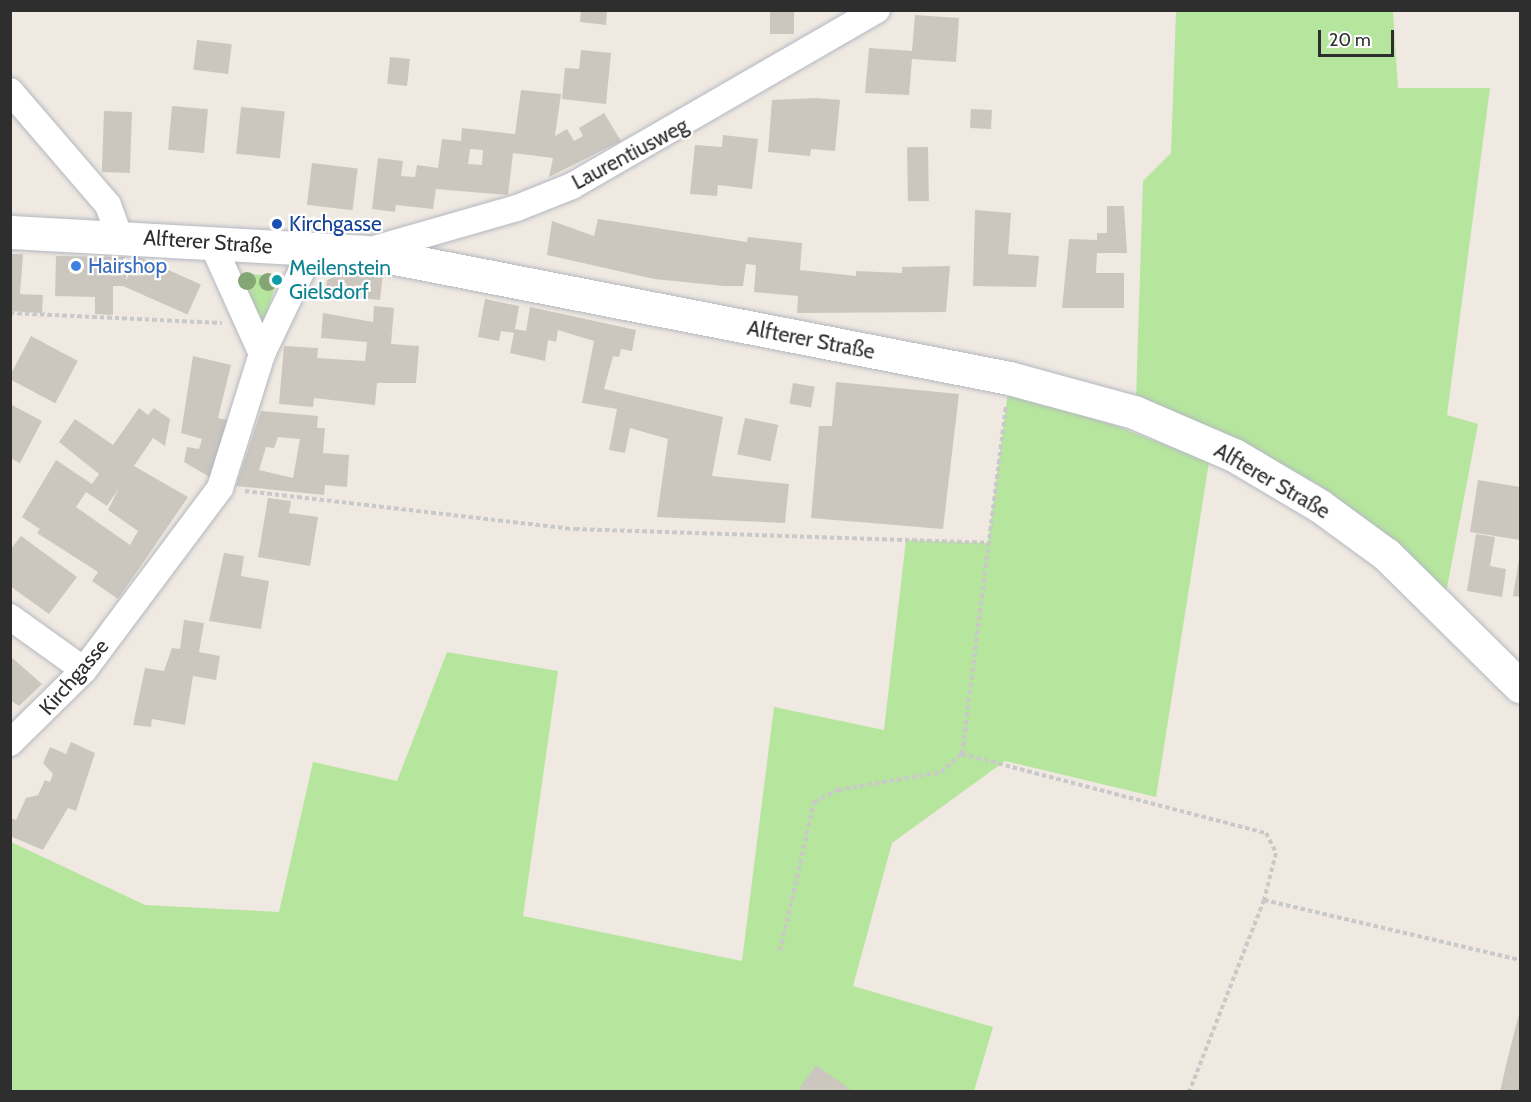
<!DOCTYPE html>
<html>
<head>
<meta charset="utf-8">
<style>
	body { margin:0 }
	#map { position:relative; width:1531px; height:1102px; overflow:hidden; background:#efe9e1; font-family:Cabin,sans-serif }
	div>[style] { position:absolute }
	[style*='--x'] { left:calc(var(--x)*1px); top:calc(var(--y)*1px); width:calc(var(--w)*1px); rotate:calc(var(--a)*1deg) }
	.green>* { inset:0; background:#b6e59e }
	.building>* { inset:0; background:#cbc7bf; transform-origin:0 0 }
	.path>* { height:4px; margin-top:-2px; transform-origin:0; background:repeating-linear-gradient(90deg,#c9c9c9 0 4.5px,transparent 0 7.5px) }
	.roads { filter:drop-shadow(0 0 2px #b4b7c1) drop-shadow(0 0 2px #b4b7c1) }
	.minor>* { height:26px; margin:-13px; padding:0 13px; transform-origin:13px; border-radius:13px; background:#fff }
	.tertiary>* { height:33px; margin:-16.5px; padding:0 16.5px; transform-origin:16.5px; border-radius:16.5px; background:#fff }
	.trees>* { width:18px; height:18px; margin:-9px; border-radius:50%; background:#84a574 }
	.dots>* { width:16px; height:16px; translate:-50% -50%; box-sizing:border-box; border:3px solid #fff; border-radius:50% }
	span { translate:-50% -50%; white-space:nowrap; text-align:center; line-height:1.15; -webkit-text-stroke:4.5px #fff; paint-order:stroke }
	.street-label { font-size:21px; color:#2e2e2e }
	.transit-label { font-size:21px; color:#164399 }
	.left { translate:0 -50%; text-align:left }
	.shop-label { font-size:21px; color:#366cbe }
	.culture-label { font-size:21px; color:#0d838f }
	.frame { position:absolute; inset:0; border:12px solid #2e2e2e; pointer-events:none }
	.scale { position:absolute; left:1318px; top:30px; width:76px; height:27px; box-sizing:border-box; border:3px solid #2e2e2e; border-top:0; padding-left:8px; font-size:18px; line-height:21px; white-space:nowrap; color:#2e2e2e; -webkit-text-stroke:4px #fff; paint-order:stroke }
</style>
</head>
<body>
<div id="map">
	<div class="green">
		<i style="clip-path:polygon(1176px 11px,1393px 11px,1398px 88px,1490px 88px,1447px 415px,1478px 424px,1446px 593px,1380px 530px,1319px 485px,1222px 432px,1136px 400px,1143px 181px,1171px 153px)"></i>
		<i style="clip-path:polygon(242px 273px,278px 277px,262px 329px,239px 277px)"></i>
		<i style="clip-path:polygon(1008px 391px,1080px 412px,1209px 462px,1156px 797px,1005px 761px,892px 843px,853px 986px,993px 1027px,974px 1091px,11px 1092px,11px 842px,145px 905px,279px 912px,313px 762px,397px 781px,447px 652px,558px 671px,523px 916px,742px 961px,774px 707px,884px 730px,906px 540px,988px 543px)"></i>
	</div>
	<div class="building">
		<i style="clip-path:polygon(581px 10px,607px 10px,606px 25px,580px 22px)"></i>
		<i style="left:770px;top:10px;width:24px;height:24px"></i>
		<i style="clip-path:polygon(915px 15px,959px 18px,956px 62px,912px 59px,909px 95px,865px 93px,869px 48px,912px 51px)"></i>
		<i style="left:197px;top:40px;width:35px;height:30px;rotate:7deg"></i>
		<i style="clip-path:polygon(581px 50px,611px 53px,606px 104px,562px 99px,565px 68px,579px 69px)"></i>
		<i style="left:390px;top:57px;width:20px;height:27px;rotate:6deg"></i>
		<i style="clip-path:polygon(evenodd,521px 90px,561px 94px,555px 136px,567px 129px,574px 141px,583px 136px,579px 128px,604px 113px,621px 141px,549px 177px,553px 158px,513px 153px,508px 195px,436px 189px,433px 209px,396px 205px,395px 212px,372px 209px,378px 158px,403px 161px,401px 176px,415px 177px,417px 165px,438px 168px,442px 139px,461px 141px,462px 128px,515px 134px,521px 90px,470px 149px,483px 150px,482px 165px,468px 164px,470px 149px)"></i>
		<i style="clip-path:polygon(816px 98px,840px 100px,835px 151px,811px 149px,810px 156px,768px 152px,772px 100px)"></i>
		<i style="left:172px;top:106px;width:36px;height:44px;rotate:5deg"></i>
		<i style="left:241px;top:107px;width:44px;height:47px;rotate:6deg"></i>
		<i style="left:971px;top:109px;width:21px;height:19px;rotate:3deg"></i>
		<i style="left:104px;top:111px;width:28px;height:61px;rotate:2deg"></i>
		<i style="clip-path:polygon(723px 135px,758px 139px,752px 189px,718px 185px,717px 196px,690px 194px,695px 145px,722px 147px)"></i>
		<i style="left:928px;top:147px;width:54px;height:21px;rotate:89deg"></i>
		<i style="left:312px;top:163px;width:46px;height:42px;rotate:7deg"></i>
		<i style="clip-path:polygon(1107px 206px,1124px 206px,1127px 253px,1097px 253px,1096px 273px,1124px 273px,1124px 308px,1062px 308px,1069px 239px,1097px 240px,1097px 233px,1107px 233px)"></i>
		<i style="clip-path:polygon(975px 210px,1011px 213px,1008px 254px,1039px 256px,1036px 287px,973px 286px)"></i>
		<i style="clip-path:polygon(598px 219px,747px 242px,748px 237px,802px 243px,800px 270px,856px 276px,856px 271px,902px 273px,902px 267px,950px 266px,946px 312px,797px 313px,798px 296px,754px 292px,756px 265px,746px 264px,743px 286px,724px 286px,654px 279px,547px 255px,552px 221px,594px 236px)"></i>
		<i style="clip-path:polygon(10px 254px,23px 254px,20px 294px,43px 295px,42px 313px,10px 311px)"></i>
		<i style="clip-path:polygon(56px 256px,127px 257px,126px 286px,113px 286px,113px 315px,95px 314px,95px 297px,55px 296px)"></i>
		<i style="left:137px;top:256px;width:70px;height:33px;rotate:24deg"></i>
		<i style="clip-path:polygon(353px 269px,383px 273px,380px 300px,350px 297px,346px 283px,339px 282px,337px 295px,325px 295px,327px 280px)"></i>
		<i style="clip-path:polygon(485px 299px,519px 306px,515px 329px,526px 331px,530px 307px,636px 330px,632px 351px,621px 349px,619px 357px,613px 356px,604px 389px,723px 417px,712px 476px,789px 484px,785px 523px,657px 517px,668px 439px,630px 428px,625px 453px,609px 450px,617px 409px,582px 403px,594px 341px,558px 330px,556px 342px,548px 340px,545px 361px,510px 353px,514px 333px,501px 331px,499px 341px,478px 337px)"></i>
		<i style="clip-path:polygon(374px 306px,394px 308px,391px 344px,419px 346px,416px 383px,377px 383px,375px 405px,314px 398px,313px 407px,279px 404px,284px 346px,318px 348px,317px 358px,365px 361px,367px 342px,321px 338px,323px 313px,373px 322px)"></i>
		<i style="left:31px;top:336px;width:53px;height:48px;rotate:28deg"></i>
		<i style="clip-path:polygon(193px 356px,231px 365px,218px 418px,227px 420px,213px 479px,184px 462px,187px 447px,199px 449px,202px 439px,181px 433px)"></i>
		<i style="clip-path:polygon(836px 382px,959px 394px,943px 529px,811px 518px,819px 426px,832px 426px)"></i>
		<i style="left:793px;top:383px;width:22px;height:21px;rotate:10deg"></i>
		<i style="clip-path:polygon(10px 404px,42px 421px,20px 463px,10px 458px)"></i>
		<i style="clip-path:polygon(evenodd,139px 408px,148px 415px,154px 408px,170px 419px,165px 446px,153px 438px,134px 466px,188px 497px,118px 599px,92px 581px,98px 572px,37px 533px,40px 529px,22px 517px,56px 460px,92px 484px,99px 474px,59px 442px,75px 419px,113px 445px,139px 408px,119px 488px,108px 510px,138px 531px,130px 545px,76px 507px,86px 492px,107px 506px,119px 488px)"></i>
		<i style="clip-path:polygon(evenodd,261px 411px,318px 416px,317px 428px,325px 428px,323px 453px,349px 455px,347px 487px,325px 485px,324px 495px,236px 486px,261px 411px,278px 437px,300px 439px,293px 478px,259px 470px,266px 447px,274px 448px,278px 437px)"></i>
		<i style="left:745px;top:418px;width:34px;height:37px;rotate:12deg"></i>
		<i style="clip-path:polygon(1478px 480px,1520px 487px,1520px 540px,1470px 532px)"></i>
		<i style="clip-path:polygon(268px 498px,291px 501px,289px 513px,318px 517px,310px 566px,258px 557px)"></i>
		<i style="clip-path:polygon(1476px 534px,1495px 537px,1490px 566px,1506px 569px,1502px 597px,1467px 591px)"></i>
		<i style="clip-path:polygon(21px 536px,77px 577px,49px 614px,10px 586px,10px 550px)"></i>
		<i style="clip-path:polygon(224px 553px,244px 556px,241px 576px,269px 581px,261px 629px,209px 621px)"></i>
		<i style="clip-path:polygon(1519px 559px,1520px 559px,1520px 597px,1513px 596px)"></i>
		<i style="clip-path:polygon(184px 620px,204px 623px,199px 652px,220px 656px,216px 680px,193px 676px,185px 725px,152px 719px,151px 727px,133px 725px,145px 668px,164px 671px,172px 648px,180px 649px)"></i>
		<i style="clip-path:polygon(10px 656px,42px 684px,19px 706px,10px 700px)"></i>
		<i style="clip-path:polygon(71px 742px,95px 753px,76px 811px,68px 808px,43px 850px,10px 836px,11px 818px,16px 820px,26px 798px,38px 795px,45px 780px,50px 782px,53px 774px,43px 763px,50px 747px,66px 754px)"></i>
		<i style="clip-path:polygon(1520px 1010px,1520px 1092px,1500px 1092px,1507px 1061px)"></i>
		<i style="clip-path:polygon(816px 1065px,850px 1089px,848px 1092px,797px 1092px)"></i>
	</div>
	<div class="path">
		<i style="--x:10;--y:313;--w:212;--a:2.7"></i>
		<i style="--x:245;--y:491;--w:332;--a:6.6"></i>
		<i style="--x:575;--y:529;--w:413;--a:1.9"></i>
		<i style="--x:962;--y:754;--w:314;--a:14.6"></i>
		<i style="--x:1266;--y:833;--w:22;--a:63"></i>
		<i style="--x:1276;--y:853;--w:49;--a:104.3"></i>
		<i style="--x:1264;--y:900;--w:206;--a:111.3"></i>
		<i style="--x:1264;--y:900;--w:263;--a:13.2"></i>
		<i style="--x:780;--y:951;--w:153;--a:-77.1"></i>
		<i style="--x:814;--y:802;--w:27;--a:-27"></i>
		<i style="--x:838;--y:790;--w:105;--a:-9.9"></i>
		<i style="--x:941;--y:772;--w:28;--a:-41"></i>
		<i style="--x:962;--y:754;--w:351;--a:-82.8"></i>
	</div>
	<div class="roads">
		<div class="minor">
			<i style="--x:10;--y:91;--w:150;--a:49.3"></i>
			<i style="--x:108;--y:205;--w:33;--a:70"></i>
			<i style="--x:211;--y:241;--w:124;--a:65.7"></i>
			<i style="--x:367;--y:251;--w:156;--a:-16"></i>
			<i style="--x:517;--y:208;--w:59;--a:-21.8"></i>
			<i style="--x:572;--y:186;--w:352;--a:-30"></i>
			<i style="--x:10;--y:617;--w:91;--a:35.6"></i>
			<i style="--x:10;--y:743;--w:104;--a:-44.6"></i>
			<i style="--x:84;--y:670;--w:227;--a:-53.2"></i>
			<i style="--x:220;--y:488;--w:140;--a:-72.6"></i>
			<i style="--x:262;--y:354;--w:116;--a:-64.5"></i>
		</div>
		<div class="tertiary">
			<i style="--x:10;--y:232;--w:355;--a:3.2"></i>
			<i style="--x:364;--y:252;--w:657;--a:11.05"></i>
			<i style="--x:1009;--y:378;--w:130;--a:15.2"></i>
			<i style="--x:1134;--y:412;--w:109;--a:23.3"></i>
			<i style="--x:1234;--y:455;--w:100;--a:30.7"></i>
			<i style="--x:1320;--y:506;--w:83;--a:36.2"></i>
			<i style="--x:1387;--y:555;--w:187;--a:44.6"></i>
		</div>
	</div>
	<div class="trees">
		<i style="left:247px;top:281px"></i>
		<i style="left:268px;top:282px"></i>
	</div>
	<div class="dots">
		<i style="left:277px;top:224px;background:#1a4fb4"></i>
		<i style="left:76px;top:266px;background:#3f7fe0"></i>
		<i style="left:277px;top:280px;background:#0f9aa8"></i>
	</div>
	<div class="street-label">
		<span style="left:630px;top:154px;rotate:-28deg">Laurentiusweg</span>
		<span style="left:208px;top:242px;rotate:4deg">Alfterer Straße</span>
		<span style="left:811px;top:340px;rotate:11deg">Alfterer Straße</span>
		<span style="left:1272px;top:481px;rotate:30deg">Alfterer Straße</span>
		<span style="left:74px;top:677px;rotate:-49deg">Kirchgasse</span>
	</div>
	<div class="transit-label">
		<span class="left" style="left:289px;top:224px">Kirchgasse</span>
	</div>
	<div class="shop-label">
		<span class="left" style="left:88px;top:266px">Hairshop</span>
	</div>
	<div class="culture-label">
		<span class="left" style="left:289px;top:280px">Meilenstein<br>Gielsdorf</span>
	</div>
	<div class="frame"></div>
	<div class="scale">20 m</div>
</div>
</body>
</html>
